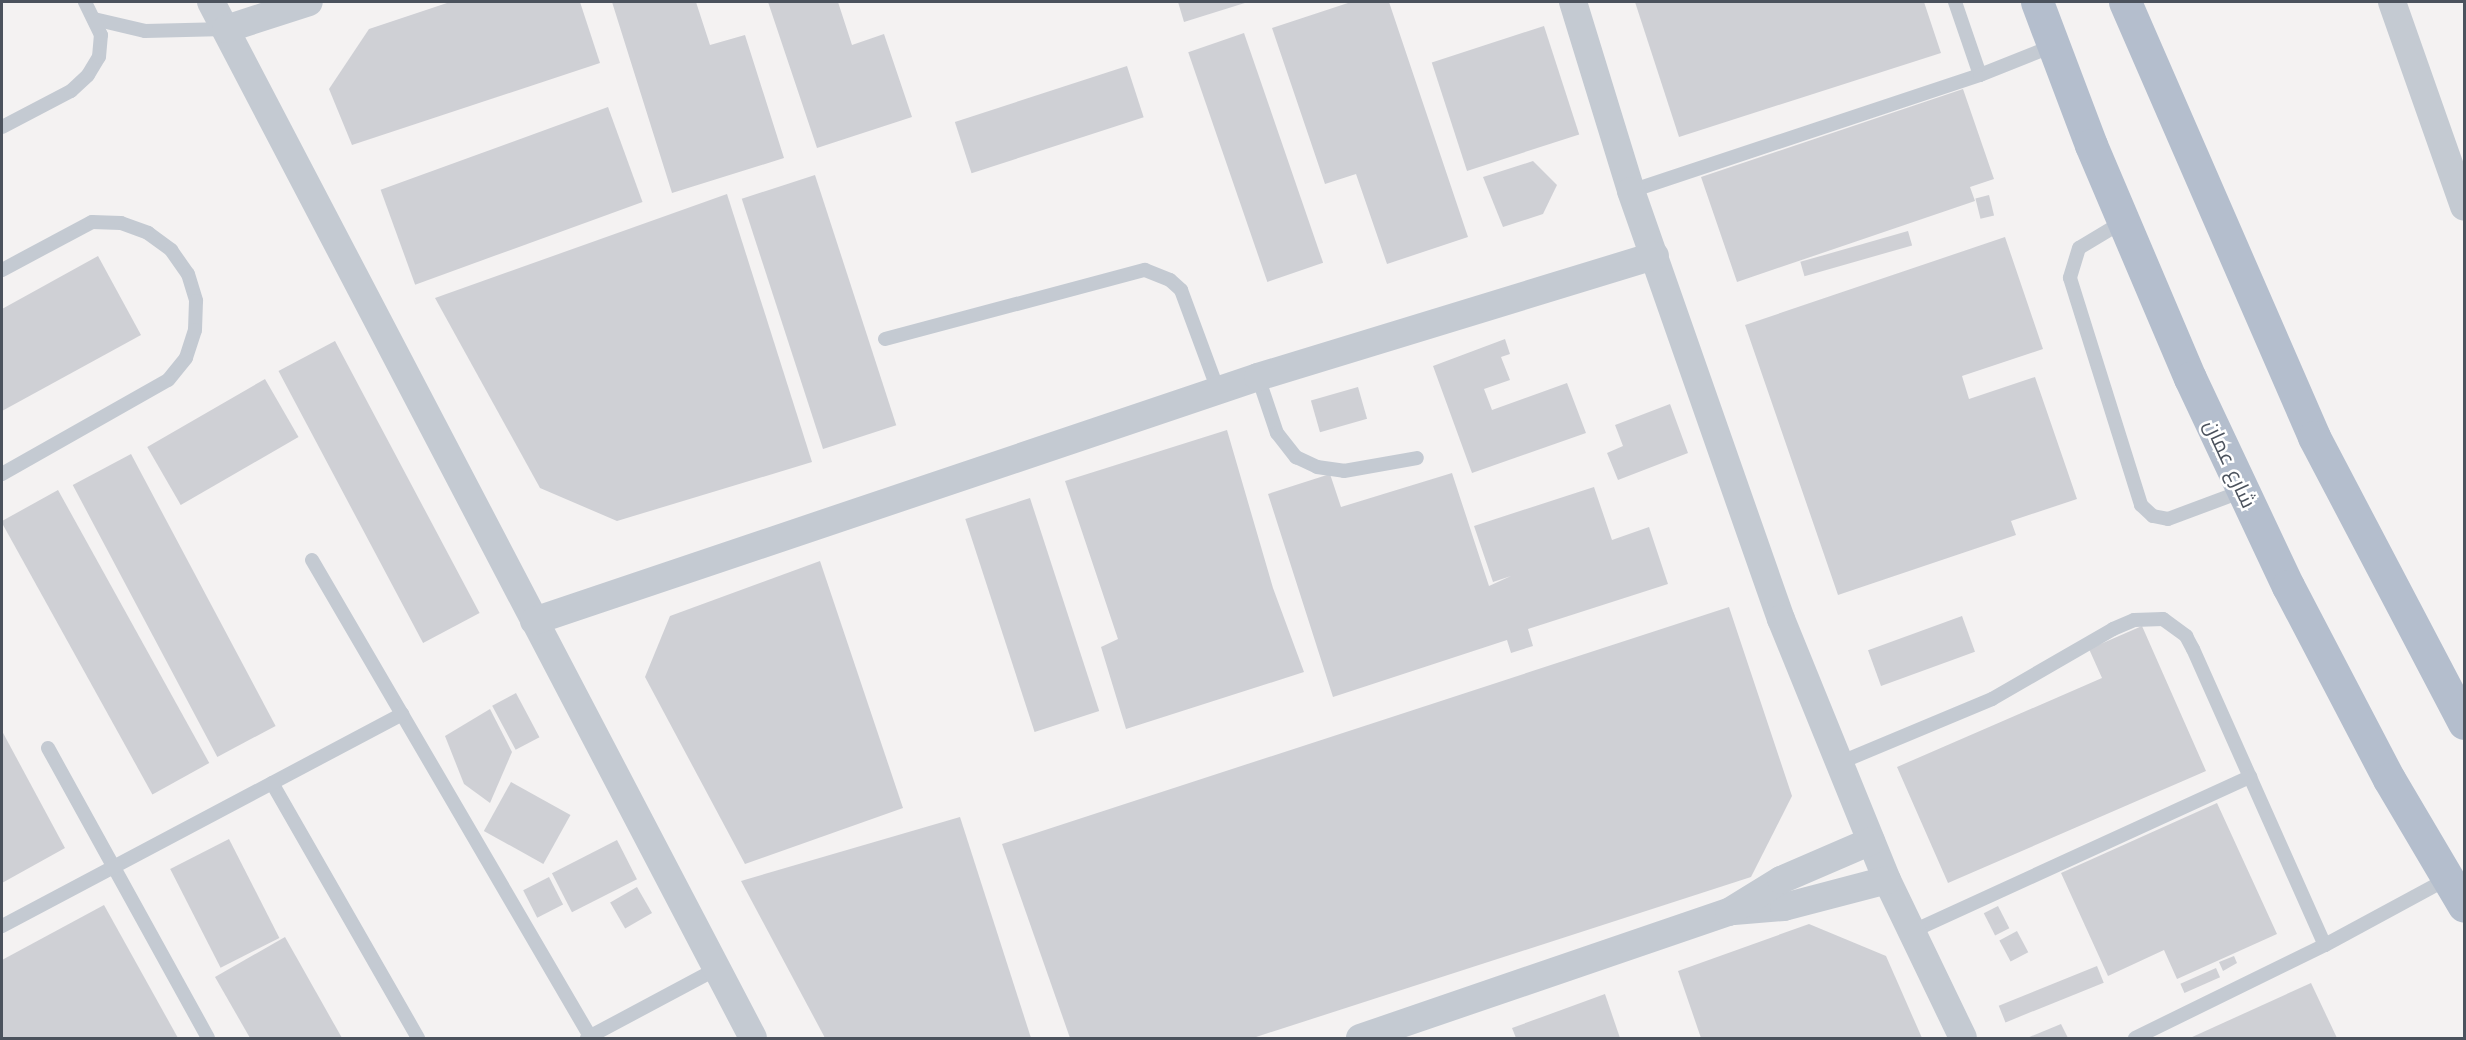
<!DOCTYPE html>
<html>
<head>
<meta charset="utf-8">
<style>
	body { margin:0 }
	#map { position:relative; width:2466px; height:1040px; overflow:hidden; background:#f4f2f2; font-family:"Work Sans",Cairo,sans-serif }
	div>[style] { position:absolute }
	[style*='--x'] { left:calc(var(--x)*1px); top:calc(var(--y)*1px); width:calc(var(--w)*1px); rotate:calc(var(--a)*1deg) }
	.building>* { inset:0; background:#cfd0d5; transform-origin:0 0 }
	.lane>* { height:14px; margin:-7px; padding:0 7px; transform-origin:7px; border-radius:7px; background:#c4cad2 }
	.street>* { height:28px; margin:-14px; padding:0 14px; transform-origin:14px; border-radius:14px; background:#c4cad2 }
	.primary>* { height:33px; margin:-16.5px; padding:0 16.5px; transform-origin:16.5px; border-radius:16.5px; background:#b4becd }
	span { translate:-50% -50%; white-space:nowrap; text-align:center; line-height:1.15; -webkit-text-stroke:5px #fff; paint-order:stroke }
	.street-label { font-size:21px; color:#4b525d }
	.frame { position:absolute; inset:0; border:3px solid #4b525d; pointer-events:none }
</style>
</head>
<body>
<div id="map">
	<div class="building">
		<i style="clip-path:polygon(450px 2px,580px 2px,600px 63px,352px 145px,329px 89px,369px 29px)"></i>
		<i style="clip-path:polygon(612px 2px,696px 2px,710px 45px,745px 35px,784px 158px,672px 193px)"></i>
		<i style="clip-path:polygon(768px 2px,838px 2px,852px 45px,884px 34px,912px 117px,817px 148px)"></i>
		<i style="clip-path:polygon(1178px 2px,1248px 2px,1184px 22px)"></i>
		<i style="clip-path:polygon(1351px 2px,1389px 2px,1468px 237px,1387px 264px,1356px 174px,1325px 184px,1272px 28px)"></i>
		<i style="clip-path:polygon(1635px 2px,1924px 2px,1941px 53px,1679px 137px)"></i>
		<i style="left:1544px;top:26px;width:114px;height:118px;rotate:72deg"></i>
		<i style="left:1244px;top:33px;width:243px;height:59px;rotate:71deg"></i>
		<i style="left:1127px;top:66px;width:54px;height:181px;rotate:72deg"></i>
		<i style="clip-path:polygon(1963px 89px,1994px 179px,1970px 187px,1975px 201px,1737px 282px,1701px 177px)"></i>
		<i style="left:608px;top:107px;width:101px;height:242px;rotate:70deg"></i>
		<i style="clip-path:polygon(1533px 161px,1557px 185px,1543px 214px,1503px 227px,1483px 177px)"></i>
		<i style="left:815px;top:175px;width:263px;height:77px;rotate:72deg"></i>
		<i style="clip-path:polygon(727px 194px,812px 462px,617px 521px,540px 488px,435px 298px)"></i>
		<i style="left:1989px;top:195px;width:21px;height:14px;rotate:76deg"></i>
		<i style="left:1908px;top:231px;width:15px;height:112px;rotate:74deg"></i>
		<i style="clip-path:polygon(2005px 237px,2043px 349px,1962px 376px,1969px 399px,2035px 377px,2077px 499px,2011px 521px,2016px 535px,1838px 595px,1745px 325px)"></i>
		<i style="clip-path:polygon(98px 256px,141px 335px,2px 411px,2px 309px)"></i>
		<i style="clip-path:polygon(1505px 339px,1510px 354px,1501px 357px,1510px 380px,1484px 389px,1492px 410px,1567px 383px,1586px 433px,1472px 473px,1433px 366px)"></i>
		<i style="left:335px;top:341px;width:308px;height:64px;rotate:62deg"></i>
		<i style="left:265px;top:379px;width:67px;height:136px;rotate:60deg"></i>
		<i style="left:1358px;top:387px;width:33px;height:49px;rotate:74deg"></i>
		<i style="clip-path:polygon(1670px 404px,1688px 453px,1618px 480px,1607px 453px,1623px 446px,1615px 425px)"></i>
		<i style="clip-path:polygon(1227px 430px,1273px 588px,1304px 672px,1126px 729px,1101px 647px,1118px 639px,1065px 481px)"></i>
		<i style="left:131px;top:454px;width:308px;height:66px;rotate:62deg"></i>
		<i style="clip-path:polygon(1452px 473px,1489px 586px,1511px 576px,1493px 582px,1474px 526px,1594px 487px,1612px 540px,1649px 527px,1668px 584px,1528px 629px,1533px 646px,1511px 653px,1507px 640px,1333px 697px,1268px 494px,1330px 474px,1341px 507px)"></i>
		<i style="left:58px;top:490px;width:312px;height:65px;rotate:61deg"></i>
		<i style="left:1030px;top:498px;width:224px;height:68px;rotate:72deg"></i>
		<i style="clip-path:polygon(820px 561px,903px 808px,745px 864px,645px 677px,670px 616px)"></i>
		<i style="clip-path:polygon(1729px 607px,1792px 796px,1751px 877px,1253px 1038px,1070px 1038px,1002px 844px)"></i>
		<i style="left:1962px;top:616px;width:38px;height:100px;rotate:70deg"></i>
		<i style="clip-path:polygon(2142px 626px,2206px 771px,1948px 883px,1897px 767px,2102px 678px,2089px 649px)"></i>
		<i style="left:516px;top:693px;width:50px;height:27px;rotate:62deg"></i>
		<i style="clip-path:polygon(490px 709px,512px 752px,490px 803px,464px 784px,445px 736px)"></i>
		<i style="clip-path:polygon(2px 731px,65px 848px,2px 883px)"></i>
		<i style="left:511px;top:782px;width:68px;height:56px;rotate:29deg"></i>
		<i style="clip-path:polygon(2217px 803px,2277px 934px,2177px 979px,2164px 950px,2108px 976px,2061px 873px)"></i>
		<i style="clip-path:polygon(960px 817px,1031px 1038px,825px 1038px,741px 881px)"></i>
		<i style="left:229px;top:839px;width:111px;height:66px;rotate:63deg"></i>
		<i style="left:617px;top:840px;width:44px;height:73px;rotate:63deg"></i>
		<i style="left:549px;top:877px;width:31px;height:29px;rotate:63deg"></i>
		<i style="left:637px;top:887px;width:30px;height:31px;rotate:60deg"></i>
		<i style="clip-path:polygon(104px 905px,178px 1038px,2px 1038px,2px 960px)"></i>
		<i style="left:1998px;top:906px;width:25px;height:16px;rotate:63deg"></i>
		<i style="clip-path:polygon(1809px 924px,1886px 956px,1922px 1038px,1701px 1038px,1678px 971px)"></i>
		<i style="left:2017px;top:931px;width:24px;height:20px;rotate:62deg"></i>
		<i style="clip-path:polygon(285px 937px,342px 1038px,250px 1038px,215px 977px)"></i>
		<i style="clip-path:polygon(2234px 956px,2237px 963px,2223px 971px,2219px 962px)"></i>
		<i style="left:2097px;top:966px;width:18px;height:106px;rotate:68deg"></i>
		<i style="left:2216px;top:968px;width:10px;height:39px;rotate:66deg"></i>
		<i style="clip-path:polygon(2311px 983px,2337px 1038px,2190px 1038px)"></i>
		<i style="clip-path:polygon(1605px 994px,1620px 1038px,1516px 1038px,1512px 1028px)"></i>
		<i style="clip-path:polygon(2061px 1024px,2068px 1038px,2027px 1038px)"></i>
	</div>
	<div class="lane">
		<i style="--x:1955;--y:2;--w:77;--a:71.1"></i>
		<i style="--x:94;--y:19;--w:52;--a:13.2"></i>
		<i style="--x:145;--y:31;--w:81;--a:-1.4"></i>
		<i style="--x:2;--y:127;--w:78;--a:-27.6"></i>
		<i style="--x:71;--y:91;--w:23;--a:-43"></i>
		<i style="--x:88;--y:75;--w:21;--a:-59"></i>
		<i style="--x:99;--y:57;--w:22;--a:-85"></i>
		<i style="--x:101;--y:35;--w:37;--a:-116"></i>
		<i style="--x:1631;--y:191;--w:368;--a:-18.4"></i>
		<i style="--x:1980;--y:75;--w:79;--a:-21.7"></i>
		<i style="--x:2124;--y:221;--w:52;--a:149"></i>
		<i style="--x:2079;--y:248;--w:31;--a:107"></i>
		<i style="--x:2070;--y:278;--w:238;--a:72.6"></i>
		<i style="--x:2141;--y:505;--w:16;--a:43"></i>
		<i style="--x:2153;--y:516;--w:15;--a:11"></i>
		<i style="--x:2168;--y:519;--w:80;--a:-20.5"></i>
		<i style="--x:2;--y:270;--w:102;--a:-28.1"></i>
		<i style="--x:92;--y:222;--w:29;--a:2"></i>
		<i style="--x:121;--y:223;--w:29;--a:20"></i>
		<i style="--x:148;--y:233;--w:29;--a:36"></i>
		<i style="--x:171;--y:250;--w:29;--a:55"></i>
		<i style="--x:188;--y:274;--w:28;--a:73"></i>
		<i style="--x:196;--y:301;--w:29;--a:92"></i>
		<i style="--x:195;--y:330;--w:29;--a:108"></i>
		<i style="--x:186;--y:358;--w:28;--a:129"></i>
		<i style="--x:168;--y:380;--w:191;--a:150.5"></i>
		<i style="--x:885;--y:339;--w:269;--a:-14.9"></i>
		<i style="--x:1145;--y:270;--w:27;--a:22"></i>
		<i style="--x:1170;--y:280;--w:15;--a:42"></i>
		<i style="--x:1181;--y:290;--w:107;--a:69.7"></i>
		<i style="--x:1258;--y:377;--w:59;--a:71.3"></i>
		<i style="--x:1277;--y:433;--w:31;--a:52"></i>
		<i style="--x:1296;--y:457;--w:23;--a:25"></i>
		<i style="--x:1317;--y:467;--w:27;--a:8"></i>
		<i style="--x:1344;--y:471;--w:74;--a:-10.1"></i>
		<i style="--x:312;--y:560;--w:553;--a:59.73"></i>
		<i style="--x:48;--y:748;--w:331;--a:61.1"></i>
		<i style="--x:1839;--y:763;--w:166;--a:-22.7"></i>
		<i style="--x:1992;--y:699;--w:140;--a:-30"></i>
		<i style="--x:2113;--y:629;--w:23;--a:-23"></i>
		<i style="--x:2134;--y:620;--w:29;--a:-2"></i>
		<i style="--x:2163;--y:619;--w:29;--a:36"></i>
		<i style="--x:2186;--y:636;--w:15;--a:62"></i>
		<i style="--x:2193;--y:649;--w:324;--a:66"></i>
		<i style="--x:272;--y:783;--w:294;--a:60.2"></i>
		<i style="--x:2;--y:926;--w:453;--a:-27.9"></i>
		<i style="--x:1913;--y:931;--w:371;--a:-24.6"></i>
		<i style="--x:587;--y:1038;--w:146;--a:-28.1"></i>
		<i style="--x:2135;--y:1038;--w:212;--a:-26.1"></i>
		<i style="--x:2325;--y:945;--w:139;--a:-28.4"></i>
	</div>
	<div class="street">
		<i style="--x:211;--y:2;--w:1169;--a:62.38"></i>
		<i style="--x:1573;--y:2;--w:198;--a:72.9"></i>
		<i style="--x:1631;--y:191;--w:454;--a:70.7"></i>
		<i style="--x:1781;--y:619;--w:282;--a:67.9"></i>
		<i style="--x:1887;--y:880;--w:175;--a:64.3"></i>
		<i style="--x:2392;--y:2;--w:217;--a:70.6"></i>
		<i style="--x:226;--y:29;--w:87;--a:-18"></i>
		<i style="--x:534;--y:621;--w:764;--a:-18.62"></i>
		<i style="--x:1258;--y:377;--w:415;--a:-17"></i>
		<i style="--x:1734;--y:911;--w:50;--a:-4.6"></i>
		<i style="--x:1784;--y:907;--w:106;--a:-14.7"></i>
		<i style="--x:1360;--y:1038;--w:390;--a:-18.9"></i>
		<i style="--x:1729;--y:912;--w:61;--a:-31.6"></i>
		<i style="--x:1781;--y:880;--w:98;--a:-23.4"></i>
	</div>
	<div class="primary">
		<i style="--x:2037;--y:2;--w:153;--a:69.3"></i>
		<i style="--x:2091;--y:145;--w:253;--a:67"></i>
		<i style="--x:2190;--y:378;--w:230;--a:64.8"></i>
		<i style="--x:2288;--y:586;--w:218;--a:62.4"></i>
		<i style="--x:2389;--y:779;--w:147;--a:59.4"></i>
		<i style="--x:2125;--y:2;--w:474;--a:66.5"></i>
		<i style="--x:2314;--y:437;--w:323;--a:62.3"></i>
	</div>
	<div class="street-label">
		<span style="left:2230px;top:464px;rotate:65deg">شارع عمان</span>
	</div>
	<div class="frame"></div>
</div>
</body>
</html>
